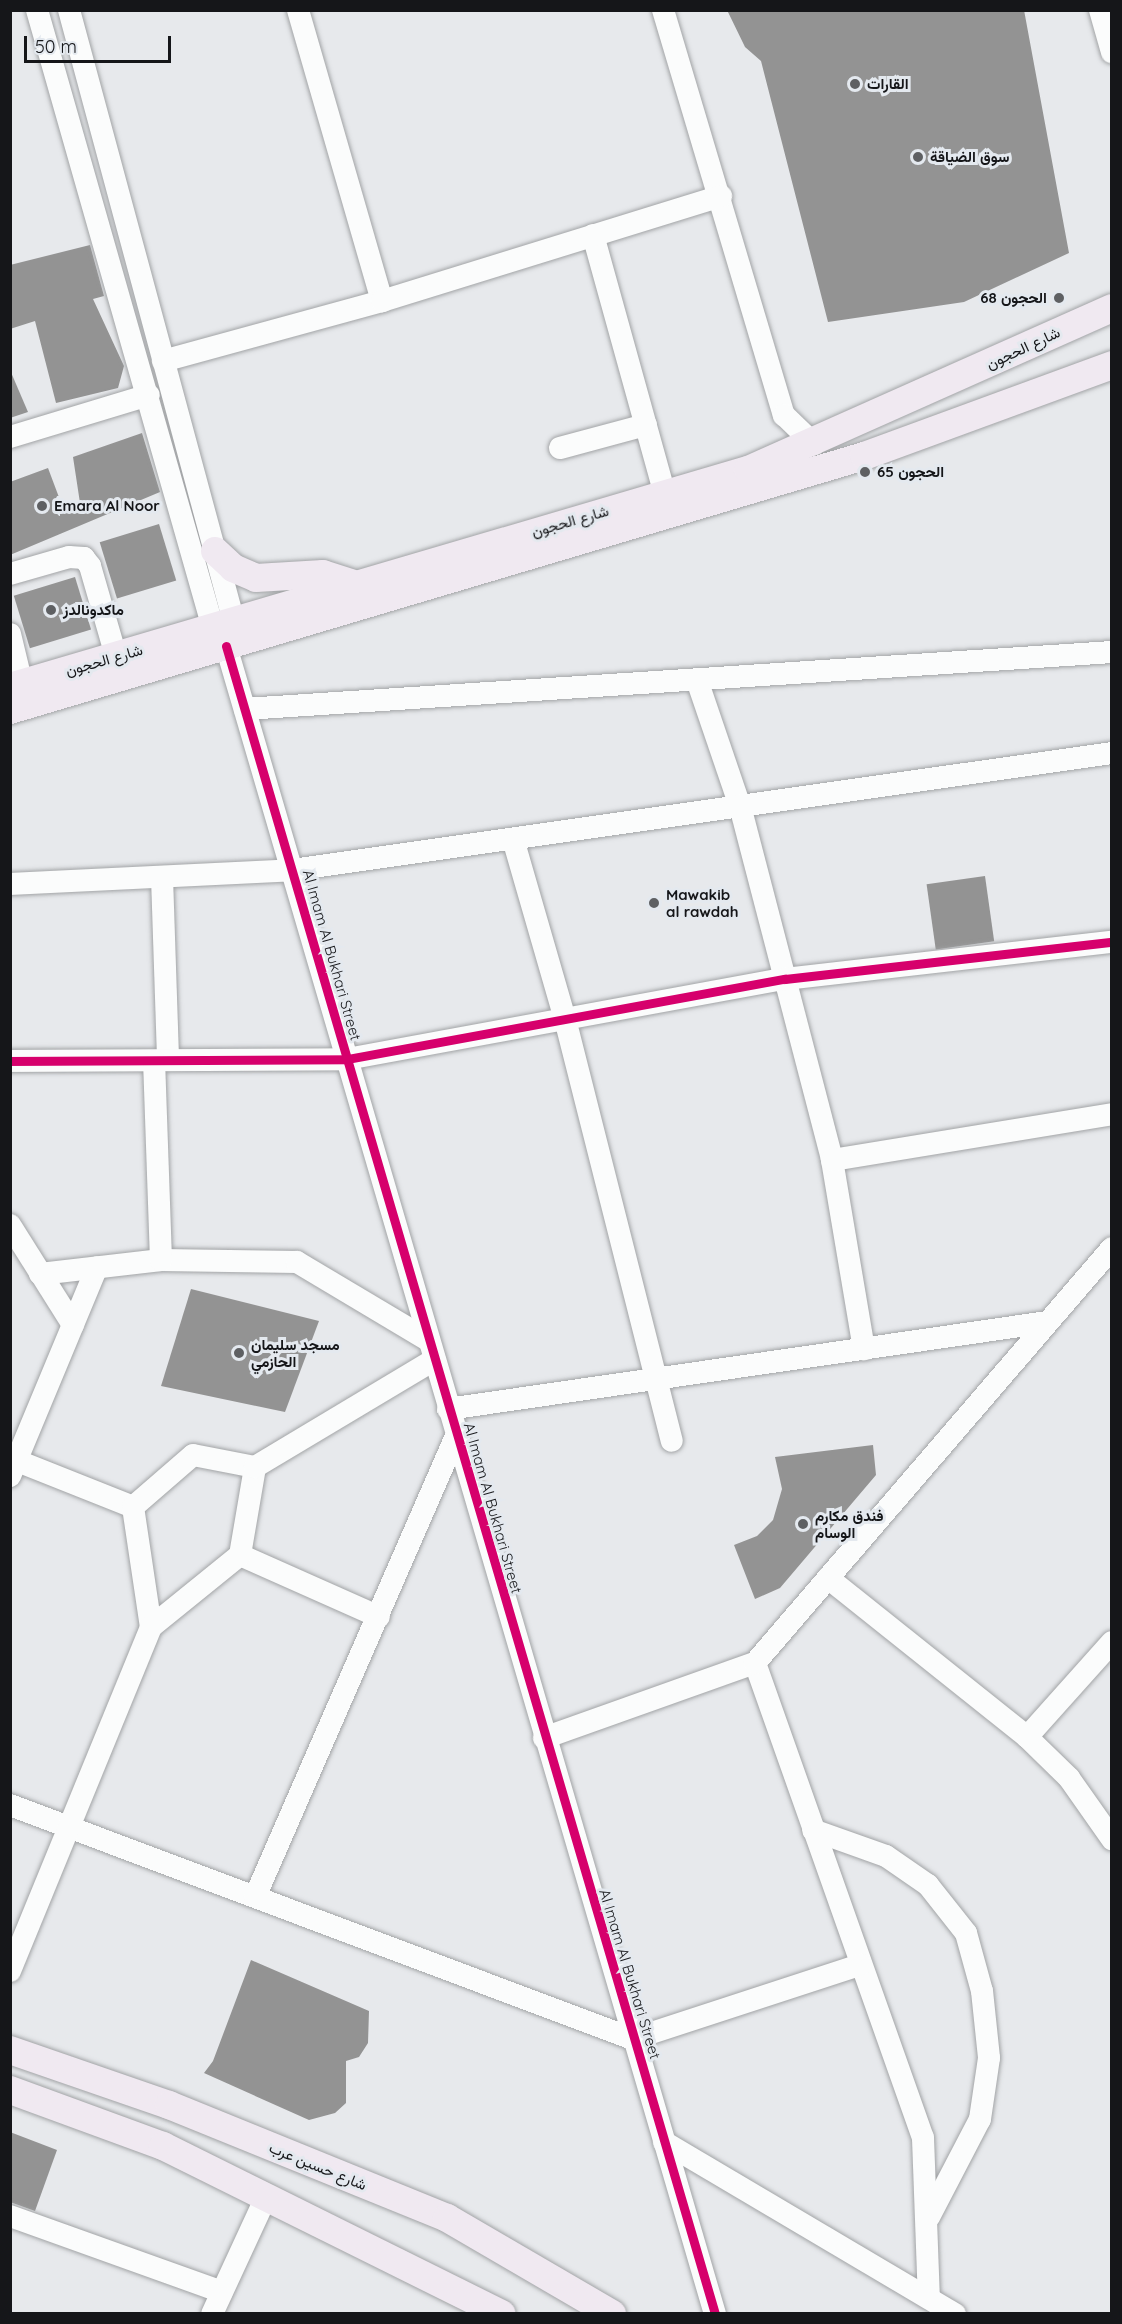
<!DOCTYPE html>
<html>
<head>
<meta charset="utf-8">
<style>
	body { margin:0 }
	#map { position:relative; width:1122px; height:2324px; overflow:hidden; background:#e7e9ec; font-family:Quicksand,Vazirmatn,sans-serif }
	div>[style] { position:absolute }
	[style*='--x'] { left:calc(var(--x)*1px); top:calc(var(--y)*1px); width:calc(var(--w)*1px); rotate:calc(var(--a)*1deg) }
	.building>* { inset:0; background:#939393; transform-origin:0 0 }
	.path>* { height:4px; margin-top:-2px; transform-origin:0; background:repeating-linear-gradient(90deg,#cececf 0 1.5px,transparent 0 6px) }
	.roads { filter:drop-shadow(0 0 2px #a2a4a6) drop-shadow(0 0 2px #a2a4a6) }
	.minor>* { height:22px; margin:-11px; padding:0 11px; transform-origin:11px; border-radius:11px; background:#fbfcfc }
	.major>* { height:28px; margin:-14px; padding:0 14px; transform-origin:14px; border-radius:14px; background:#f0e9f1 }
	.cycleway>* { height:9px; margin:-4.5px; padding:0 4.5px; transform-origin:4.5px; border-radius:4.5px; background:#d6006c }
	.dots>* { width:16px; height:16px; translate:-50% -50%; box-sizing:border-box; border:3px solid #e4e9ef; border-radius:50% }
	span { translate:-50% -50%; white-space:nowrap; text-align:center; line-height:1.15; -webkit-text-stroke:6px #e4e9ef; paint-order:stroke }
	.poi-label { font-size:15px; color:#151619; font-weight:700 }
	.left { translate:0 -50%; text-align:left }
	.right { translate:-100% -50%; text-align:right }
	.street-label { font-size:15px; color:#151619 }
	.frame { position:absolute; inset:0; border:12px solid #151619; pointer-events:none }
	.scale { position:absolute; left:24px; top:36px; width:147px; height:27px; box-sizing:border-box; border:3px solid #151619; border-top:0; padding-left:8px; font-size:18px; line-height:21px; white-space:nowrap; color:#151619; -webkit-text-stroke:4px #e4e9ef; paint-order:stroke }
</style>
</head>
<body>
<div id="map">
	<div class="building">
		<i style="clip-path:polygon(727px 10px,1024px 10px,1069px 253px,964px 302px,828px 322px,761px 61px,745px 47px)"></i>
		<i style="clip-path:polygon(90px 245px,104px 296px,93px 299px,124px 366px,118px 388px,56px 403px,35px 321px,10px 329px,10px 265px)"></i>
		<i style="clip-path:polygon(10px 370px,28px 412px,10px 418px)"></i>
		<i style="clip-path:polygon(142px 433px,160px 492px,10px 555px,10px 482px,48px 468px,63px 508px,80px 503px,73px 457px)"></i>
		<i style="left:159px;top:524px;width:59px;height:62px;rotate:73deg"></i>
		<i style="left:75px;top:577px;width:55px;height:64px;rotate:73deg"></i>
		<i style="left:985px;top:876px;width:66px;height:59px;rotate:82deg"></i>
		<i style="clip-path:polygon(191px 1289px,319px 1321px,285px 1412px,161px 1386px)"></i>
		<i style="clip-path:polygon(873px 1445px,876px 1475px,780px 1588px,755px 1599px,734px 1545px,757px 1536px,773px 1520px,782px 1489px,775px 1457px)"></i>
		<i style="clip-path:polygon(251px 1960px,369px 2011px,368px 2043px,359px 2057px,346px 2061px,346px 2103px,335px 2113px,309px 2120px,204px 2073px,213px 2061px)"></i>
		<i style="clip-path:polygon(10px 2132px,57px 2150px,35px 2211px,10px 2202px)"></i>
	</div>
	<div class="path">
		<i style="--x:1059;--y:298;--w:9;--a:63"></i>
	</div>
	<div class="roads">
		<div class="minor">
			<i style="--x:37;--y:10;--w:643;--a:74.1"></i>
			<i style="--x:69;--y:10;--w:634;--a:74.91"></i>
			<i style="--x:298;--y:10;--w:303;--a:73.9"></i>
			<i style="--x:663;--y:10;--w:423;--a:73.4"></i>
			<i style="--x:784;--y:415;--w:42;--a:44"></i>
			<i style="--x:1100;--y:10;--w:44;--a:74.1"></i>
			<i style="--x:593;--y:235;--w:269;--a:74.5"></i>
			<i style="--x:163;--y:361;--w:227;--a:-15.3"></i>
			<i style="--x:382;--y:301;--w:355;--a:-17.2"></i>
			<i style="--x:10;--y:437;--w:145;--a:-16.8"></i>
			<i style="--x:560;--y:448;--w:89;--a:-15"></i>
			<i style="--x:10;--y:574;--w:61;--a:-16.1"></i>
			<i style="--x:69;--y:557;--w:15;--a:4"></i>
			<i style="--x:84;--y:558;--w:10;--a:53"></i>
			<i style="--x:90;--y:566;--w:94;--a:73.9"></i>
			<i style="--x:10;--y:634;--w:51;--a:76.5"></i>
			<i style="--x:226;--y:646;--w:1738;--a:73.66"></i>
			<i style="--x:697;--y:680;--w:133;--a:71.2"></i>
			<i style="--x:740;--y:806;--w:366;--a:75.4"></i>
			<i style="--x:832;--y:1160;--w:192;--a:80.4"></i>
			<i style="--x:245;--y:709;--w:869;--a:-3.76"></i>
			<i style="--x:513;--y:839;--w:187;--a:73.9"></i>
			<i style="--x:565;--y:1019;--w:435;--a:75.8"></i>
			<i style="--x:162;--y:877;--w:183;--a:88.1"></i>
			<i style="--x:10;--y:884;--w:282;--a:-2.8"></i>
			<i style="--x:292;--y:870;--w:828;--a:-8.12"></i>
			<i style="--x:10;--y:1061;--w:337;--a:-0.3"></i>
			<i style="--x:347;--y:1059;--w:445;--a:-10.4"></i>
			<i style="--x:785;--y:979;--w:329;--a:-6.5"></i>
			<i style="--x:832;--y:1160;--w:284;--a:-9.3"></i>
			<i style="--x:10;--y:1225;--w:118;--a:57.8"></i>
			<i style="--x:161;--y:1260;--w:136;--a:0.8"></i>
			<i style="--x:297;--y:1262;--w:152;--a:30.8"></i>
			<i style="--x:40;--y:1274;--w:122;--a:-6.6"></i>
			<i style="--x:161;--y:1260;--w:199;--a:-92"></i>
			<i style="--x:448;--y:1409;--w:605;--a:-8.26"></i>
			<i style="--x:10;--y:1458;--w:132;--a:21.7"></i>
			<i style="--x:133;--y:1507;--w:121;--a:81.5"></i>
			<i style="--x:10;--y:1476;--w:226;--a:-67.4"></i>
			<i style="--x:133;--y:1507;--w:79;--a:-40.9"></i>
			<i style="--x:193;--y:1455;--w:63;--a:11"></i>
			<i style="--x:240;--y:1555;--w:152;--a:24"></i>
			<i style="--x:828;--y:1578;--w:255;--a:38.6"></i>
			<i style="--x:1027;--y:1737;--w:59;--a:44.3"></i>
			<i style="--x:1069;--y:1778;--w:75;--a:54.8"></i>
			<i style="--x:755;--y:1663;--w:504;--a:70.52"></i>
			<i style="--x:923;--y:2138;--w:160;--a:87.9"></i>
			<i style="--x:1027;--y:1737;--w:127;--a:-48.2"></i>
			<i style="--x:544;--y:1738;--w:224;--a:-19.6"></i>
			<i style="--x:755;--y:1663;--w:547;--a:-49.3"></i>
			<i style="--x:10;--y:1805;--w:665;--a:20.59"></i>
			<i style="--x:633;--y:2039;--w:239;--a:-18.1"></i>
			<i style="--x:813;--y:1830;--w:77;--a:19.6"></i>
			<i style="--x:886;--y:1856;--w:51;--a:34.6"></i>
			<i style="--x:928;--y:1885;--w:61;--a:51.6"></i>
			<i style="--x:966;--y:1933;--w:60;--a:74.6"></i>
			<i style="--x:982;--y:1991;--w:67;--a:84"></i>
			<i style="--x:989;--y:2058;--w:62;--a:98.4"></i>
			<i style="--x:980;--y:2119;--w:110;--a:117.5"></i>
			<i style="--x:255;--y:1897;--w:503;--a:-66.44"></i>
			<i style="--x:10;--y:1971;--w:372;--a:-67.7"></i>
			<i style="--x:151;--y:1627;--w:114;--a:-39"></i>
			<i style="--x:240;--y:1555;--w:89;--a:-80.3"></i>
			<i style="--x:255;--y:1467;--w:209;--a:-30.9"></i>
			<i style="--x:664;--y:2142;--w:338;--a:30.6"></i>
			<i style="--x:10;--y:2216;--w:225;--a:19.7"></i>
			<i style="--x:212;--y:2314;--w:129;--a:-65.2"></i>
		</div>
		<div class="major">
			<i style="--x:215;--y:551;--w:25;--a:43"></i>
			<i style="--x:233;--y:568;--w:25;--a:23"></i>
			<i style="--x:256;--y:578;--w:67;--a:-3.4"></i>
			<i style="--x:323;--y:574;--w:32;--a:18"></i>
			<i style="--x:10;--y:687;--w:769;--a:-16.39"></i>
			<i style="--x:748;--y:470;--w:398;--a:-24"></i>
			<i style="--x:10;--y:710;--w:891;--a:-16.56"></i>
			<i style="--x:864;--y:456;--w:264;--a:-20.1"></i>
			<i style="--x:10;--y:2050;--w:168;--a:19.1"></i>
			<i style="--x:169;--y:2105;--w:300;--a:22.1"></i>
			<i style="--x:447;--y:2218;--w:191;--a:30.2"></i>
			<i style="--x:10;--y:2090;--w:163;--a:20.1"></i>
			<i style="--x:163;--y:2146;--w:378;--a:26.4"></i>
		</div>
	</div>
	<div class="cycleway">
		<i style="--x:226;--y:646;--w:1738;--a:73.66"></i>
		<i style="--x:10;--y:1061;--w:337;--a:-0.3"></i>
		<i style="--x:347;--y:1059;--w:445;--a:-10.4"></i>
		<i style="--x:785;--y:979;--w:329;--a:-6.5"></i>
	</div>
	<div class="dots">
		<i style="left:855px;top:84px;background:#5e6063"></i>
		<i style="left:918px;top:157px;background:#5e6063"></i>
		<i style="left:1059px;top:298px;background:#5e6063"></i>
		<i style="left:865px;top:472px;background:#5e6063"></i>
		<i style="left:42px;top:506px;background:#5e6063"></i>
		<i style="left:51px;top:610px;background:#5e6063"></i>
		<i style="left:654px;top:903px;background:#5e6063"></i>
		<i style="left:239px;top:1353px;background:#5e6063"></i>
		<i style="left:803px;top:1524px;background:#5e6063"></i>
	</div>
	<div class="poi-label">
		<span class="left" style="left:867px;top:84px">القارات</span>
		<span class="left" style="left:930px;top:157px">سوق الضياقة</span>
		<span class="right" style="left:1047px;top:298px">الحجون 68</span>
		<span class="left" style="left:877px;top:472px">الحجون 65</span>
		<span class="left" style="left:54px;top:506px">Emara Al Noor</span>
		<span class="left" style="left:63px;top:610px">ماكدونالدز</span>
		<span class="left" style="left:666px;top:903px">Mawakib<br>al rawdah</span>
		<span class="left" style="left:251px;top:1353px">مسجد سليمان<br>الحازمي</span>
		<span class="left" style="left:815px;top:1524px">فندق مكارم<br>الوسام</span>
	</div>
	<div class="street-label">
		<span style="left:1023px;top:348px;rotate:-25deg">شارع الحجون</span>
		<span style="left:570px;top:521px;rotate:-16deg">شارع الحجون</span>
		<span style="left:104px;top:660px;rotate:-16deg">شارع الحجون</span>
		<span style="left:332px;top:955px;rotate:74deg">Al Imam Al Bukhari Street</span>
		<span style="left:493px;top:1508px;rotate:74deg">Al Imam Al Bukhari Street</span>
		<span style="left:630px;top:1974px;rotate:73deg">Al Imam Al Bukhari Street</span>
		<span style="left:318px;top:2166px;rotate:22deg">شارع حسين عرب</span>
	</div>
	<div class="frame"></div>
	<div class="scale">50 m</div>
</div>
</body>
</html>
